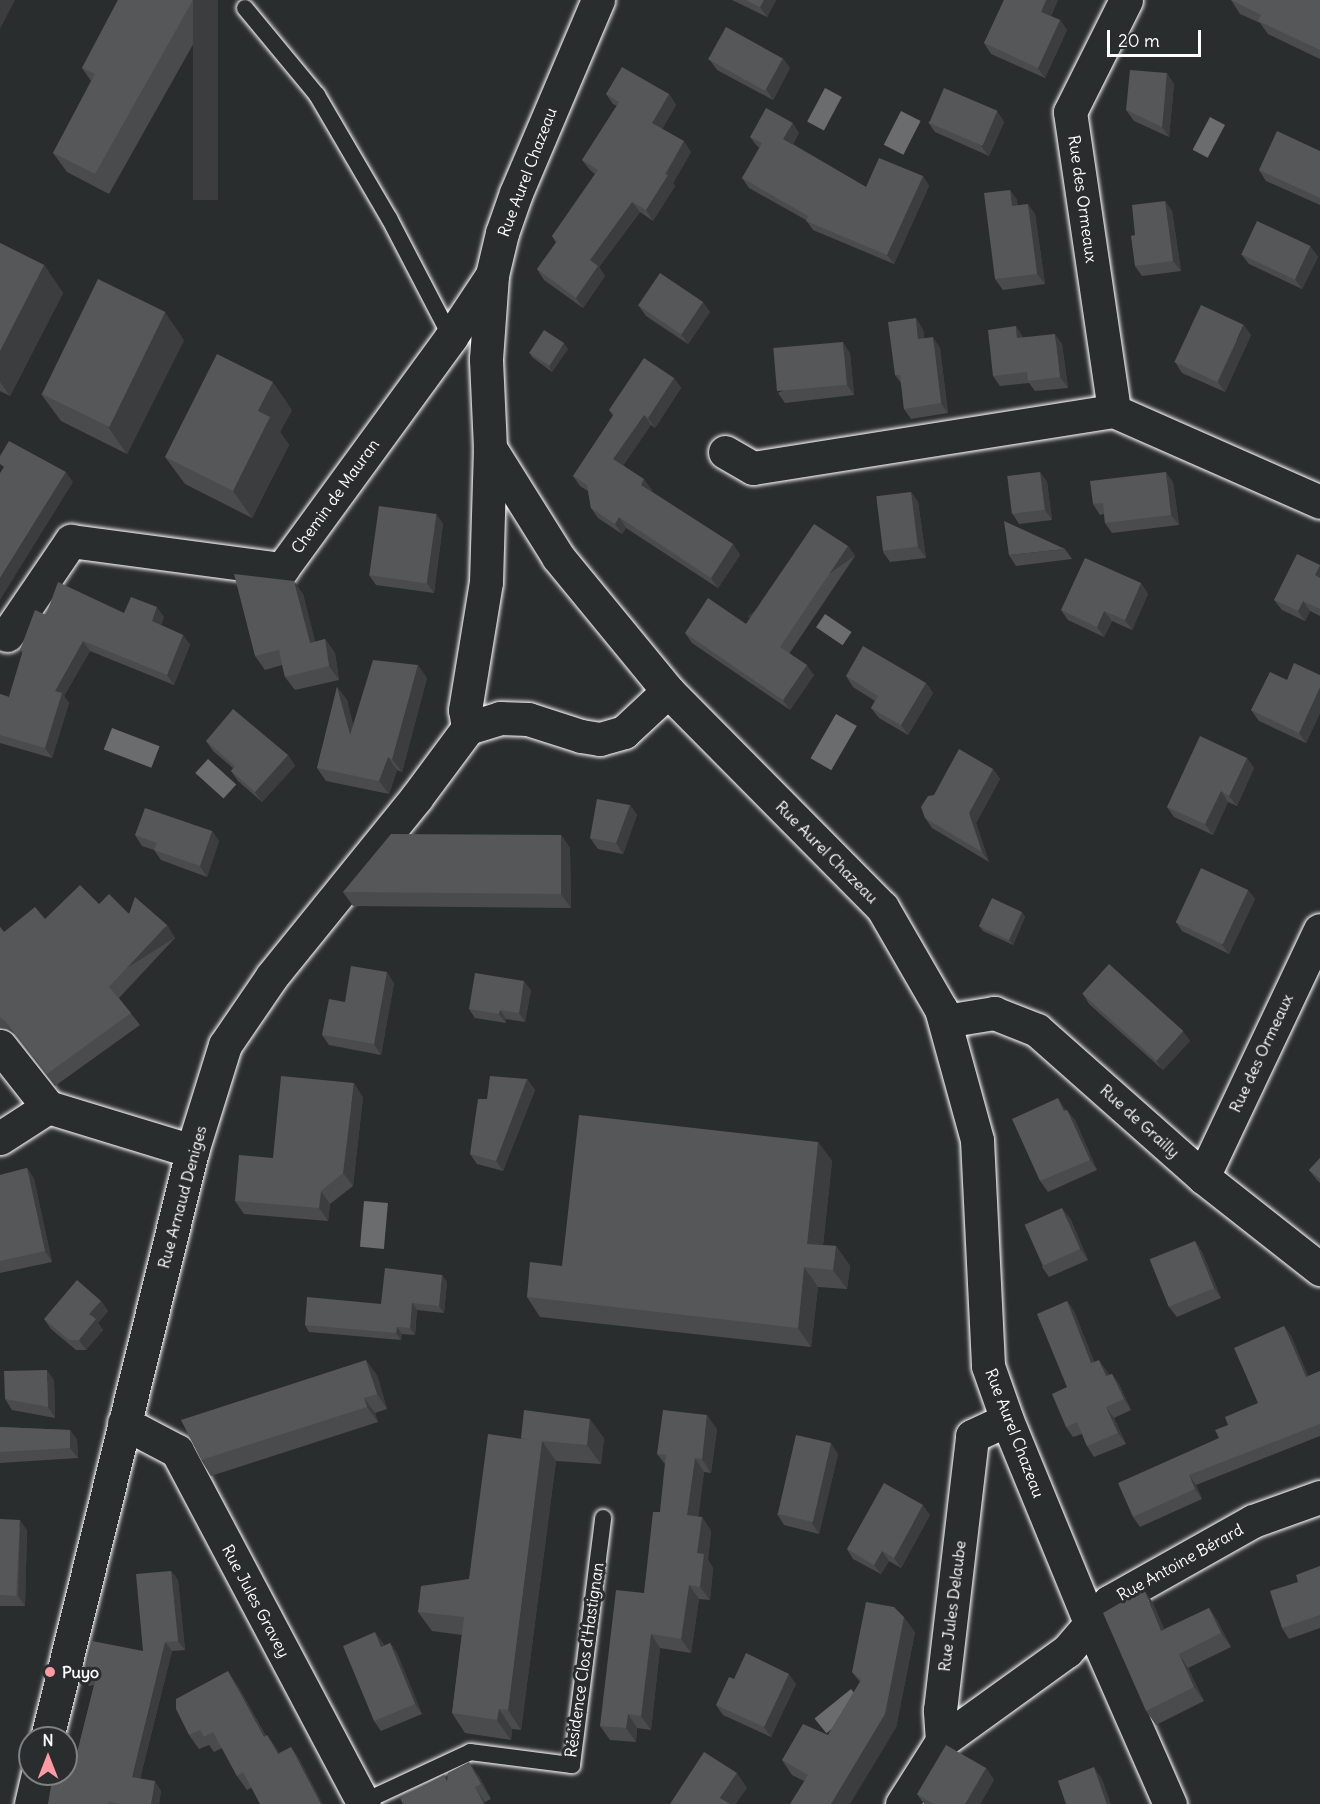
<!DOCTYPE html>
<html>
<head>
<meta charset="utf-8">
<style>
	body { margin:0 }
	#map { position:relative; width:1320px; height:1804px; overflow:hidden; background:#2a2d2e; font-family:Delius,sans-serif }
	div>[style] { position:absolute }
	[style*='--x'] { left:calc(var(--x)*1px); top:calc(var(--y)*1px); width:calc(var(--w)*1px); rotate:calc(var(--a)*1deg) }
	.water>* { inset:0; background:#6a6c6d; transform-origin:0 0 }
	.roads { filter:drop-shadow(0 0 2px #fff) drop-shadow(0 0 2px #fff) }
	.lane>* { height:16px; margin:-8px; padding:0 8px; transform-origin:8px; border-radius:8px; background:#2a2d2e }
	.street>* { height:33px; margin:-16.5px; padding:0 16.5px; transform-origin:16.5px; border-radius:16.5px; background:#2a2d2e }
	.secondary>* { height:33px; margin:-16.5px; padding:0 16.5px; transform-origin:16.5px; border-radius:16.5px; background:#2a2d2e }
	.wall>* { inset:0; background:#494b4c }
	.shaded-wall>* { inset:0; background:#3c3d3e; transform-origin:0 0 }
	.building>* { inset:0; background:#555758; transform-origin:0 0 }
	.dots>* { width:16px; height:16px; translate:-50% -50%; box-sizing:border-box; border:3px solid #2a2d2e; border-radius:50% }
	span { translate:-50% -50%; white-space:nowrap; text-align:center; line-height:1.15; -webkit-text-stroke:6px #2a2d2e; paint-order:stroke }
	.street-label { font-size:16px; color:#fff }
	.poi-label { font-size:16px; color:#fff; font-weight:700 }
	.left { translate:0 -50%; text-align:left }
	.north { position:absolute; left:18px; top:1726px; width:60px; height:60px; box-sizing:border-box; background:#2a2d2e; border:2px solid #7f8182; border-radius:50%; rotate:0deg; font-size:16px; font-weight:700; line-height:24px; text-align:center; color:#fff }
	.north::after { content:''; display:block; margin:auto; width:21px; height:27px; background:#ff9aa2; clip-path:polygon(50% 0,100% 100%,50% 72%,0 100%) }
	.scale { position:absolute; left:1107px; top:30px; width:94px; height:27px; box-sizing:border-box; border:3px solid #fff; border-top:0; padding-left:8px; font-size:18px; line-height:21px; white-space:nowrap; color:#fff; -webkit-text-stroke:4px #2a2d2e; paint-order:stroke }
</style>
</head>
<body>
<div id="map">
	<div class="water">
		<i style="left:825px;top:88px;width:19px;height:38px;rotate:28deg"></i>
		<i style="left:901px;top:111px;width:22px;height:38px;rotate:27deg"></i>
		<i style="left:1210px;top:117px;width:17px;height:37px;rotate:28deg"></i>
		<i style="left:825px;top:614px;width:32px;height:16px;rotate:34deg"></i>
		<i style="left:836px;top:714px;width:24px;height:51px;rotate:30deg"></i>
		<i style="left:112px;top:728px;width:51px;height:23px;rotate:21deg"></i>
		<i style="left:208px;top:759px;width:38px;height:19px;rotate:42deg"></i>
		<i style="left:364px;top:1201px;width:24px;height:46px;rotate:5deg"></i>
		<i style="left:851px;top:1689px;width:19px;height:47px;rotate:51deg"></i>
	</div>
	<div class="roads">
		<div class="lane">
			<i style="--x:245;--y:8;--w:113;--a:50.4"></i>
			<i style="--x:317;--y:95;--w:143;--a:59.7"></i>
			<i style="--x:389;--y:218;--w:134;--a:62.5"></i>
			<i style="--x:363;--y:1802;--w:118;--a:-25"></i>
			<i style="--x:470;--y:1752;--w:103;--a:7.3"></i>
			<i style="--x:572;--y:1765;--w:249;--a:-82.8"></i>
		</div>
		<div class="street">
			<i style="--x:1126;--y:0;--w:125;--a:116.6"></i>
			<i style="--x:1070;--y:112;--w:302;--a:81.6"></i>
			<i style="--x:1114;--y:411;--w:225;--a:23.8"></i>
			<i style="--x:725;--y:452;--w:32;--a:30"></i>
			<i style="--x:753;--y:468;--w:365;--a:-9"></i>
			<i style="--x:7;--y:635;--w:114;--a:-55.8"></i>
			<i style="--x:71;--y:541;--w:213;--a:7.6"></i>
			<i style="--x:282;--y:569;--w:287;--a:-53.9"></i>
			<i style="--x:451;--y:337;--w:74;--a:-56.5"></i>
			<i style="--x:945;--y:1021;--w:50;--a:-9.3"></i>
			<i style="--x:994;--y:1013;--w:46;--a:21.6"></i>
			<i style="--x:1037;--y:1030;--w:222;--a:41.5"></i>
			<i style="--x:1203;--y:1177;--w:149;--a:38.2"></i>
			<i style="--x:0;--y:1046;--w:78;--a:51.8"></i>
			<i style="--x:48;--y:1107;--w:151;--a:17"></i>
			<i style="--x:0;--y:1138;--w:57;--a:-32.9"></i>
			<i style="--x:1203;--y:1177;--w:273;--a:-64.7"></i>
			<i style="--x:124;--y:1423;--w:60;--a:27.8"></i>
			<i style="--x:177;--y:1451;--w:399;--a:62.1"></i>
			<i style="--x:942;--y:1741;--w:154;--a:-35.8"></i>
			<i style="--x:1067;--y:1651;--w:65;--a:-49.4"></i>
			<i style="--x:1109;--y:1602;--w:165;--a:-29.4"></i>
			<i style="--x:1253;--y:1521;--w:71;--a:-19.7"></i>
			<i style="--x:902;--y:1804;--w:75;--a:-57.6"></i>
			<i style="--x:942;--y:1741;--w:31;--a:-94"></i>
			<i style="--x:940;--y:1710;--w:276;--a:-83.3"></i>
			<i style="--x:972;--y:1436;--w:38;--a:-25"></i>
		</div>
		<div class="secondary">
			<i style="--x:490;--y:448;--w:128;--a:58"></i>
			<i style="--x:558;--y:557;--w:173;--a:50.6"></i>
			<i style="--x:668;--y:691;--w:304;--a:45.3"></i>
			<i style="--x:882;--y:907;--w:118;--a:60"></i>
			<i style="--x:941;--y:1009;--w:136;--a:74.6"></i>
			<i style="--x:977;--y:1140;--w:226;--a:87.2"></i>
			<i style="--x:988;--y:1366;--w:57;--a:70.6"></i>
			<i style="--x:1007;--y:1420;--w:218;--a:67.7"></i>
			<i style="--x:1090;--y:1622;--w:199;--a:66.3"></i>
			<i style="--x:468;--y:728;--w:18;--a:-99"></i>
			<i style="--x:465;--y:710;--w:130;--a:-80.7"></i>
			<i style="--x:486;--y:582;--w:134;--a:-88.3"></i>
			<i style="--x:490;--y:448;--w:89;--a:-92.6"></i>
			<i style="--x:486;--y:359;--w:84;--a:-85.9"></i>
			<i style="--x:492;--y:275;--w:43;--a:-76.6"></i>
			<i style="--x:502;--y:233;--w:42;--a:-70.7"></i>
			<i style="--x:516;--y:193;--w:210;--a:-67"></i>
			<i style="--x:47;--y:1738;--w:605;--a:-76.12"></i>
			<i style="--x:192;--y:1151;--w:111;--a:-72.7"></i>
			<i style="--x:225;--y:1045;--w:83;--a:-55.7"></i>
			<i style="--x:272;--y:976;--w:229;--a:-51"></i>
			<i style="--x:416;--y:798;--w:87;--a:-53.4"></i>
			<i style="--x:468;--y:728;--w:34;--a:-17"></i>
			<i style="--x:500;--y:718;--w:28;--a:2"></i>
			<i style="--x:528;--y:719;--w:56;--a:17.8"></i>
			<i style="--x:581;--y:736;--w:19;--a:9"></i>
			<i style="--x:600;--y:739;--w:25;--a:-16"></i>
			<i style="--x:624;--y:732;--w:60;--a:-43"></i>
			<i style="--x:31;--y:1804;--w:31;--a:-77"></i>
		</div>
	</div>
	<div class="wall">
		<i style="clip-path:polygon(118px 0,218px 0,109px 194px,67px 172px,53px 153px,91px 81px,82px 68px)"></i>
		<i style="clip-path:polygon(732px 0,776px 0,767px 17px)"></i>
		<i style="clip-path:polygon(1004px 0,1058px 0,1051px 16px,1060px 20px,1067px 30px,1045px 78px,991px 54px,984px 43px)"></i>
		<i style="clip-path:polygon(1231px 0,1320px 0,1320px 59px,1268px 34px,1260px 23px,1240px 14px)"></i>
		<i style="clip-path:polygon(710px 60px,790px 68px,773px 100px,717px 70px)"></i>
		<i style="clip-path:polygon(1174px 84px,1169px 137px,1134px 121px,1126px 110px)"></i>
		<i style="clip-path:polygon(606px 94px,669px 94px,676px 105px,662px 129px,691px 152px,673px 183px,675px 186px,653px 221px,640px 212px,599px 267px,605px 276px,583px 308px,544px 280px,537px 269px,556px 243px,552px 236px,595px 174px,590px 170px,582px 160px,617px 106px,613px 104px)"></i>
		<i style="clip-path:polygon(997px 111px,1004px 122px,989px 156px,935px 132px,928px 122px)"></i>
		<i style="clip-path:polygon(799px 133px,793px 144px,866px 187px,923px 176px,929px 186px,894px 264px,813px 230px,806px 220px,749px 188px,742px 178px,760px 148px,757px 146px,750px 137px)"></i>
		<i style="clip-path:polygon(1320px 151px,1320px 205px,1266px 181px,1259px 170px)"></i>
		<i style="clip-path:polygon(1010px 190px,1017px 200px,1017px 205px,1035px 214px,1045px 284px,1003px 290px,995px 279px)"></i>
		<i style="clip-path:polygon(1165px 201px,1172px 211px,1181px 271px,1142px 276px,1135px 266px)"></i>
		<i style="clip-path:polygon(0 243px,44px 265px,63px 293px,10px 396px,0 391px)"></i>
		<i style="clip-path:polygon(1310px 246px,1318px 257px,1302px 289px,1249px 264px,1241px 254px)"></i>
		<i style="clip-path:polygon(638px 305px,710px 312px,688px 344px,646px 316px)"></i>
		<i style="clip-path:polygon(923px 329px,924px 338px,940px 348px,948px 413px,911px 419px,904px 409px,901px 383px,895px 375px)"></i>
		<i style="clip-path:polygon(1251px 335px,1225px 392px,1182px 373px,1175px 362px)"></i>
		<i style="clip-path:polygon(1023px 337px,1023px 338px,1062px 344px,1068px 388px,1035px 391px,1029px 383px,1000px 386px,993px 376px)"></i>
		<i style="clip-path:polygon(184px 340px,127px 454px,61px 421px,41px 394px)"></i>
		<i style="clip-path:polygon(568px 349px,552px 372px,532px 357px,529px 352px)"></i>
		<i style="clip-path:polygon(850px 353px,854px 395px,785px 403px,778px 393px)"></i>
		<i style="clip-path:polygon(674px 378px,681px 388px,655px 428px,651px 425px,623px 465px,652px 490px,651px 491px,733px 544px,740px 555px,718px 588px,626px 528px,622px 534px,598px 518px,591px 508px,588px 491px,580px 486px,573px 476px,613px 416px,609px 410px)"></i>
		<i style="clip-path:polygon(292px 410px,280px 432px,289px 445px,252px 518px,185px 484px,165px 457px)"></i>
		<i style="clip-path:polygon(1040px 472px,1047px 482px,1052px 520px,1019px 524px,1012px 513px)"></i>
		<i style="clip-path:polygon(1173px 482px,1179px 525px,1112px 533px,1105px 523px,1104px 514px,1100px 515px,1093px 504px)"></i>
		<i style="clip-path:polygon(911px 492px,918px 502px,926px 558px,890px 562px,883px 552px)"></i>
		<i style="clip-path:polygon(436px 514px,443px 524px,434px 593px,376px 585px,369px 575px)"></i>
		<i style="clip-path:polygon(848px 546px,855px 556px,789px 654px,814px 675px,790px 710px,692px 643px,685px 633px,746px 624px)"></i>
		<i style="clip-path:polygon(1065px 549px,1072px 559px,1016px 566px,1009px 555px)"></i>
		<i style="clip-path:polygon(1320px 565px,1320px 616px,1310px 611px,1305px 621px,1282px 610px,1274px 600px)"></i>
		<i style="clip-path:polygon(1141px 583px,1148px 594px,1132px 630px,1112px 621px,1104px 637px,1068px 620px,1061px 610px)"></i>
		<i style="clip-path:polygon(303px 594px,315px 642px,325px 639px,335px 653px,339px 680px,295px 690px,285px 677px,282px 665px,265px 670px,255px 656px)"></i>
		<i style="clip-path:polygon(124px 613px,164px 617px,161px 625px,183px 635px,190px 645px,174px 685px,90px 651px,64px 696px,69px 703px,52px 758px,0 743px,0 694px,9px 697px,22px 653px,20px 650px,46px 615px)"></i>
		<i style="clip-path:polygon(1320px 675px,1320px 713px,1306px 743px,1259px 721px,1251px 710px,1287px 680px)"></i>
		<i style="clip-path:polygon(846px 676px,926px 683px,933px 693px,908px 735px,879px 718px,871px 708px,875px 701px,853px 687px)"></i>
		<i style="clip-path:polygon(427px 678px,402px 772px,397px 770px,389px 794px,326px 781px,317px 768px,337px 687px,347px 700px,353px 725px)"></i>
		<i style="clip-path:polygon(206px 741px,288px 755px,295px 766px,262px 802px,238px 781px,231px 771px,233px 768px,213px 751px)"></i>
		<i style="clip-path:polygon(1247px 758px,1254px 768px,1237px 806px,1228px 802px,1213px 835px,1174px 817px,1167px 807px)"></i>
		<i style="clip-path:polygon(993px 769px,1000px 779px,976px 823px,989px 862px,932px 828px,925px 818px,934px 795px)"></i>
		<i style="clip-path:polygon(630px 805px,637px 815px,623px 854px,598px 849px,590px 838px)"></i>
		<i style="clip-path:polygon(212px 831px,219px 841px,207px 877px,161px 860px,154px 850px,142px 846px,135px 835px)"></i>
		<i style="clip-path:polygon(561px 835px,570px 848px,571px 908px,353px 906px,343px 892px)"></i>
		<i style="clip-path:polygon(1248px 890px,1255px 899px,1229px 954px,1182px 931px,1176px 922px)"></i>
		<i style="clip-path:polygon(99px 904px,167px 925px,175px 938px,119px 998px,140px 1025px,55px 1086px,15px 1034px,7px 1029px,0 1028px,0 927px,4px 932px,45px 919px)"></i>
		<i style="clip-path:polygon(1022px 912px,1025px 917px,1013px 945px,983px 931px,979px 926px)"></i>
		<i style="clip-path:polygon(394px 983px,381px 1055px,329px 1045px,322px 1035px,345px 1002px)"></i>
		<i style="clip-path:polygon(531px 990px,525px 1022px,506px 1019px,506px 1023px,475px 1018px,469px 1009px)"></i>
		<i style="clip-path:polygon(1083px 994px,1190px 1041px,1163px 1070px,1089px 1004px)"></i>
		<i style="clip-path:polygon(527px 1079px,535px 1090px,503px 1171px,477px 1164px,470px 1154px,487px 1099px)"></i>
		<i style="clip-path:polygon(363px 1097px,353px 1186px,330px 1204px,328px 1221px,244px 1214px,235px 1201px,273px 1158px)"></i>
		<i style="clip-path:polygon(1065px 1109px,1075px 1120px,1097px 1170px,1048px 1192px,1040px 1181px)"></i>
		<i style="clip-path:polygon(818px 1142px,832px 1161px,823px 1245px,836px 1246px,850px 1266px,847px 1289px,818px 1287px,811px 1347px,540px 1317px,527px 1297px,562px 1266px)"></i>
		<i style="clip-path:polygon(1320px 1158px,1320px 1183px,1317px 1180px,1309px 1170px)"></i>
		<i style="clip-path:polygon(27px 1168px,34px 1179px,52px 1262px,0 1273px,0 1175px)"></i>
		<i style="clip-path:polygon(1070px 1218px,1088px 1260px,1049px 1277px,1042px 1267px)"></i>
		<i style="clip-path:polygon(1195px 1241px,1202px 1252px,1221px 1298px,1177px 1317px,1169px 1307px)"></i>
		<i style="clip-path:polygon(442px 1275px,447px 1282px,444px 1313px,417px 1310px,415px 1335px,402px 1334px,401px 1340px,309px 1332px,305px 1325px,381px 1304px)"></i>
		<i style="clip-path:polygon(101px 1301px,108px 1311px,98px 1323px,103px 1330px,86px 1350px,76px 1350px,51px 1329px,44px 1319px)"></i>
		<i style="clip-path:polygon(1067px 1301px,1074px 1311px,1094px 1362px,1106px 1370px,1109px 1375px,1112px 1374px,1119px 1384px,1131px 1410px,1114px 1418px,1126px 1444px,1094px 1457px,1087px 1446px,1082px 1434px,1073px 1437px,1066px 1427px,1067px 1387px)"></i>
		<i style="clip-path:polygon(1284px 1326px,1291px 1336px,1308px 1376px,1320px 1371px,1320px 1436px,1196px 1485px,1202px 1499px,1140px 1527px,1133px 1517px,1219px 1438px,1228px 1425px,1258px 1403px)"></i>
		<i style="clip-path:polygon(377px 1375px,387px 1409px,375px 1413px,378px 1422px,211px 1476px,201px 1460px)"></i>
		<i style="clip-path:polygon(54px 1380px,55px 1418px,12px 1410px,5px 1399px)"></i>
		<i style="clip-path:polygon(0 1427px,70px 1430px,77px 1440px,78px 1458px,0 1463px)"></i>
		<i style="clip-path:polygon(717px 1429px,711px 1473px,704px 1472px,698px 1517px,702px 1517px,711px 1531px,708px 1560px,713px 1568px,710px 1600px,699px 1599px,691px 1653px,660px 1648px,651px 1730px,637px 1728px,636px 1742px,610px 1740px,600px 1726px,644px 1593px,660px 1512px,665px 1464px,657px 1454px)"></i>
		<i style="clip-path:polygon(521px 1438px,604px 1438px,601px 1464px,556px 1461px,521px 1730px,512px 1729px,511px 1740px,465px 1733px,452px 1713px,462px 1635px,432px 1631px,418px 1612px,469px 1579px)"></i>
		<i style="clip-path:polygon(838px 1454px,819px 1534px,784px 1525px,777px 1514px)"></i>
		<i style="clip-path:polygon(930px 1515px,901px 1568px,889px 1561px,881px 1574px,853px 1559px,847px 1549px)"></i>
		<i style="clip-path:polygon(0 1519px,27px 1530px,25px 1606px,0 1606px)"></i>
		<i style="clip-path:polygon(1320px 1566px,1320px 1628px,1289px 1639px,1282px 1628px,1298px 1582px)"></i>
		<i style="clip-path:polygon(171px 1571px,178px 1580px,185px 1650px,172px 1651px,140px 1779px,161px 1791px,159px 1804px,48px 1804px,73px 1769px,94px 1685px,89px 1686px,83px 1676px,143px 1651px)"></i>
		<i style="clip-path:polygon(1153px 1603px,1164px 1629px,1209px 1608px,1218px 1622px,1231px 1647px,1188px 1668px,1204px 1701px,1156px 1725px,1146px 1711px)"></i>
		<i style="clip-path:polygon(915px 1632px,896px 1728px,804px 1781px,792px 1775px,782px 1760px,828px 1735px,860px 1682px,852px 1672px)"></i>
		<i style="clip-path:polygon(383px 1643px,384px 1646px,390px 1643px,397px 1653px,422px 1714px,381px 1731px,374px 1721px)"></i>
		<i style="clip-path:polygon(796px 1684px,771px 1737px,723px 1715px,716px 1705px)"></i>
		<i style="clip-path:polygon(238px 1686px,266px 1736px,267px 1735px,279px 1753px,291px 1747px,301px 1762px,247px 1790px,237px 1776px,222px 1748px,214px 1752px,209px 1745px,199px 1749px,189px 1735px)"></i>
		<i style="clip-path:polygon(986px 1768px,994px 1780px,980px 1804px,924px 1804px,917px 1794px)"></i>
		<i style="clip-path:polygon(444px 1775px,447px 1780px,479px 1776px,491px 1799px,485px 1802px,403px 1804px)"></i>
	</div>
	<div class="shaded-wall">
		<i style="clip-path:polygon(0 0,15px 0,0 29px)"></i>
		<i style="left:193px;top:0;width:25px;height:200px"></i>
		<i style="clip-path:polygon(764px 0,776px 0,767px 17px,760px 7px)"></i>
		<i style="clip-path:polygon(1046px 0,1058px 0,1048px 22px,1041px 12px)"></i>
		<i style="clip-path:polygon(1060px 20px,1067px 30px,1045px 78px,1038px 68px)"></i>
		<i style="clip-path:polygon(783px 58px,790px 68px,773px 100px,766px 89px)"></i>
		<i style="clip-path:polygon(1167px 73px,1174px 84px,1169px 137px,1162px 127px)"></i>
		<i style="clip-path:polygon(669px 94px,676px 105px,660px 133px,652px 123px)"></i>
		<i style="clip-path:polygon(997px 111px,1004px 122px,989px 156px,981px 146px)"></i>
		<i style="clip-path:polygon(793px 123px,799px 133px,790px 148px,783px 139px)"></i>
		<i style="clip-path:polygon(684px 141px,691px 152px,673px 183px,675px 186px,653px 221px,646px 210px)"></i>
		<i style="clip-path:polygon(923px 176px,929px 186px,894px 264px,887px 255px)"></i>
		<i style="clip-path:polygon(1010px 190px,1017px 200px,1019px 216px,1012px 206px)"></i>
		<i style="clip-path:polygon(1165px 201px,1172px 211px,1181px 271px,1173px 261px)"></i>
		<i style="clip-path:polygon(632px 202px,640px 212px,599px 267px,605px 276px,583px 308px,576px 298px,590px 260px)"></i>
		<i style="clip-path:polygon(1028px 204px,1035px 214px,1045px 284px,1037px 274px)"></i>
		<i style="clip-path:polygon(1310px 246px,1318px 257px,1302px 289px,1295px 279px)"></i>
		<i style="clip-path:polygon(44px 265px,63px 293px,10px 396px,0 382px,0 351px)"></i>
		<i style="clip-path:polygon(703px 302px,710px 312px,688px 344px,681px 334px)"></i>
		<i style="clip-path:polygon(165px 312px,184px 340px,127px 454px,108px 427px)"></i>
		<i style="clip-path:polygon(916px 318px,923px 329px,926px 350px,918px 339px)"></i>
		<i style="clip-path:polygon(1244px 325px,1251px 335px,1225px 392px,1218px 382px)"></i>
		<i style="clip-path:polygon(1016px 326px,1023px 337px,1025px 349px,1017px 338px)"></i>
		<i style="clip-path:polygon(1055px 334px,1062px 344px,1068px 388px,1060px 377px)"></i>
		<i style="clip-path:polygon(933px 337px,940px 348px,948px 413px,941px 403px)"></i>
		<i style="clip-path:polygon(843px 342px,850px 353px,854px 395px,847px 385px)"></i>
		<i style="clip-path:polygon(564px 343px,568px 349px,552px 372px,549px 366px)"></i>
		<i style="clip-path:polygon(674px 378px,681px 388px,655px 428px,648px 418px)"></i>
		<i style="clip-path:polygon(273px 382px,292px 410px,280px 432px,289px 445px,252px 518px,233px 491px,258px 411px)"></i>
		<i style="clip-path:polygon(644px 415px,651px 425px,621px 469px,613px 459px)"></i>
		<i style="clip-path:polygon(66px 472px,73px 482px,0 600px,0 578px)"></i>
		<i style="clip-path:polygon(1040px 472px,1047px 482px,1052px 520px,1045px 510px)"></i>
		<i style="clip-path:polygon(1166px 472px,1173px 482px,1179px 525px,1171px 515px)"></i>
		<i style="clip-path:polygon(644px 479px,652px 490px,648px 495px,641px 485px)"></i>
		<i style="clip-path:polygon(911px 492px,918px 502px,926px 558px,918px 547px)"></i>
		<i style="clip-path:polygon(436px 514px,443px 524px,434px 593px,426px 582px)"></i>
		<i style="clip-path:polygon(619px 517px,626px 528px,622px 534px,615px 524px)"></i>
		<i style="clip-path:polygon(733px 544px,740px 555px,718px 588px,711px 578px)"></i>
		<i style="left:848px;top:546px;width:12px;height:122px;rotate:55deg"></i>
		<i style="clip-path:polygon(1320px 565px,1320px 582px,1315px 575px)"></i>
		<i style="clip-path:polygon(294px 581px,303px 594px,319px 656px,310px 643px)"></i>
		<i style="clip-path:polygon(1141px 583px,1148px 594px,1132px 630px,1125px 620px)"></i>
		<i style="clip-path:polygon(1303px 601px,1310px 611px,1305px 621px,1298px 611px)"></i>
		<i style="clip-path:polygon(157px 607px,164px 617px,159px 631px,152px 621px)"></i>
		<i style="clip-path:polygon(1104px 611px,1112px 621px,1104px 637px,1097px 627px)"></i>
		<i style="clip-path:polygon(183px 635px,190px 645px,174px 685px,167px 675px)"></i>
		<i style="clip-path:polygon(325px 639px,335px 653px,339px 680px,329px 666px)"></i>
		<i style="clip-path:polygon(83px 641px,90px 651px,64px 696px,69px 703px,52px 758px,45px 748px,55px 691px)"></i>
		<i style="clip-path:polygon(418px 665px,427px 678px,402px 772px,392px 759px)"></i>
		<i style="clip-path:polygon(807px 665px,814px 675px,790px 710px,783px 700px)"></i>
		<i style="clip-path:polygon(926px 683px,933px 693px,908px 735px,901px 725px)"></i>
		<i style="clip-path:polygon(337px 687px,347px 700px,359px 749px,350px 735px)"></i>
		<i style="clip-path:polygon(1320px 687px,1320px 713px,1306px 743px,1299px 733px)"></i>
		<i style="clip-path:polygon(288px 755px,295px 766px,262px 802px,255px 792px)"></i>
		<i style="clip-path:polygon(388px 757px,397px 770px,389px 794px,379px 781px)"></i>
		<i style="clip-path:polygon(1247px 758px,1254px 768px,1237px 806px,1229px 796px)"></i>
		<i style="clip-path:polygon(993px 769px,1000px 779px,976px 823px,989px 862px,982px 852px,969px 813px)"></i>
		<i style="clip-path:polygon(1221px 791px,1228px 802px,1213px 835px,1205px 824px)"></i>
		<i style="clip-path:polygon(630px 805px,637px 815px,623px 854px,616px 843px)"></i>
		<i style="clip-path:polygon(212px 831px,219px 841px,207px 877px,200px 866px)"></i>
		<i style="clip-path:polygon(561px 835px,570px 848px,571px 908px,561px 894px)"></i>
		<i style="clip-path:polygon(1248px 890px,1255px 899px,1229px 954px,1222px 945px)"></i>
		<i style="clip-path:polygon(1022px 912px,1025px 917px,1013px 945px,1009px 940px)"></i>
		<i style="left:167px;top:925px;width:15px;height:85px;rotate:58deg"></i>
		<i style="clip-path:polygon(387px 972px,394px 983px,381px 1055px,374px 1044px)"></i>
		<i style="clip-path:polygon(524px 981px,531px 990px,525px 1022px,519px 1013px)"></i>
		<i style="clip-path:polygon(500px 1010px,506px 1019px,506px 1023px,499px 1014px)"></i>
		<i style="clip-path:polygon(1183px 1031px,1190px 1041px,1163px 1070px,1156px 1061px)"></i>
		<i style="clip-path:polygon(527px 1079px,535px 1090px,503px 1171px,496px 1161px)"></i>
		<i style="clip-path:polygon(354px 1083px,363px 1097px,353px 1186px,343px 1173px)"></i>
		<i style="clip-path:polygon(1058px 1098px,1065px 1109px,1071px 1122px,1064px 1111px)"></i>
		<i style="clip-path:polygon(1067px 1110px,1075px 1120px,1097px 1170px,1090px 1160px)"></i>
		<i style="clip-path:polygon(818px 1142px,832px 1161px,821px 1263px,807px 1244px)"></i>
		<i style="clip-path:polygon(27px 1168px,34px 1179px,52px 1262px,45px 1251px)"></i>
		<i style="clip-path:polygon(321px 1191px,330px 1204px,328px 1221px,319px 1208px)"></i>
		<i style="clip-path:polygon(1062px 1208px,1070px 1218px,1088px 1260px,1080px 1249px)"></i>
		<i style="clip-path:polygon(1195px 1241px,1202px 1252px,1221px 1298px,1214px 1288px)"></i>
		<i style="clip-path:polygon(836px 1246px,850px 1266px,847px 1289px,833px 1270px)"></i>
		<i style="clip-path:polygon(804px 1267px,818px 1287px,811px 1347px,798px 1328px)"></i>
		<i style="clip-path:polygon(442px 1275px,447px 1282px,444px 1313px,439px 1306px)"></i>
		<i style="clip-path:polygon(101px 1301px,108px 1311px,98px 1323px,103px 1330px,86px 1350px,79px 1340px,89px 1314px)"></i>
		<i style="clip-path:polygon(1067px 1301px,1074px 1311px,1099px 1373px,1091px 1363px)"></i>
		<i style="clip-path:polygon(412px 1303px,417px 1310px,415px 1335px,410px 1328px)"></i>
		<i style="clip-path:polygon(1284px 1326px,1291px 1336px,1313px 1387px,1306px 1377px)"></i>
		<i style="clip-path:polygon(397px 1327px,402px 1334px,401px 1340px,396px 1333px)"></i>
		<i style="clip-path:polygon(366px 1360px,377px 1375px,387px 1409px,377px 1394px)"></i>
		<i style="clip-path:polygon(1099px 1360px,1106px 1370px,1114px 1387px,1106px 1376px)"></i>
		<i style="clip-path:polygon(47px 1370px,54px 1380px,55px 1418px,48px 1407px)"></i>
		<i style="clip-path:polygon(1112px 1374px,1119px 1384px,1131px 1410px,1124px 1399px)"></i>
		<i style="clip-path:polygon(364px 1398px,375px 1413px,378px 1422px,367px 1407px)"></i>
		<i style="clip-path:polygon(1106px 1407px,1114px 1418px,1126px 1444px,1118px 1433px)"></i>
		<i style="clip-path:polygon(707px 1415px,717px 1429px,711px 1473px,702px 1459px)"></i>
		<i style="clip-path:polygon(590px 1419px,604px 1438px,601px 1464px,587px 1445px)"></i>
		<i style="clip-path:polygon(70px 1430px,77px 1440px,78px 1458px,70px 1448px)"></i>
		<i style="clip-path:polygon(542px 1441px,556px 1461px,521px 1730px,508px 1710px)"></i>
		<i style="clip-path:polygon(831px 1443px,838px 1454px,819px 1534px,812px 1523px)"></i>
		<i style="clip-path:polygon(695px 1458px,704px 1472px,697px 1529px,687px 1515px)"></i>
		<i style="clip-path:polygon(1189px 1475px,1196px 1485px,1202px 1499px,1195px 1489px)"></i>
		<i style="clip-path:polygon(923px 1505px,930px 1515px,901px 1568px,894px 1558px)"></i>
		<i style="clip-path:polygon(702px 1517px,711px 1531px,708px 1560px,713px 1568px,710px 1600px,700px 1587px,697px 1553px)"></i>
		<i style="clip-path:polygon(20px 1520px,27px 1530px,25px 1606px,18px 1596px)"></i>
		<i style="clip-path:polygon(882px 1551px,889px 1561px,881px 1574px,874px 1565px)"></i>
		<i style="clip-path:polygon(171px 1571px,178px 1580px,185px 1650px,178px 1641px)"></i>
		<i style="clip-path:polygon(689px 1585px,699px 1599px,691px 1653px,681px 1639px)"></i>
		<i style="clip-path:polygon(1144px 1589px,1153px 1603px,1171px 1645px,1161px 1631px)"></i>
		<i style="clip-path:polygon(1209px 1608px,1218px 1622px,1231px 1647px,1221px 1633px)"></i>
		<i style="clip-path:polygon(904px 1617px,915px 1632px,896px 1728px,850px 1804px,831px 1804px)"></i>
		<i style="clip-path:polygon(375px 1632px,383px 1643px,389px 1657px,381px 1647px)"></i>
		<i style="clip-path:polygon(651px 1634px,660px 1648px,651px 1730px,641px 1716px)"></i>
		<i style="clip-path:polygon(165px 1642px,172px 1651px,138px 1786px,132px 1777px)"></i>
		<i style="clip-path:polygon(390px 1643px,397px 1653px,422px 1714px,415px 1704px)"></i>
		<i style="clip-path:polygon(1179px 1654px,1188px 1668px,1204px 1701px,1194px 1687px)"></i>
		<i style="clip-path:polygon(228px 1671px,238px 1686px,274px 1752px,264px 1737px)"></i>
		<i style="clip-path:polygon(789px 1674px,796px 1684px,771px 1737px,764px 1727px)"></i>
		<i style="clip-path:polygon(499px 1709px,512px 1729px,511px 1740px,497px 1720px)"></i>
		<i style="clip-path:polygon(628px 1714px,637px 1728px,636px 1742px,626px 1728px)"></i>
		<i style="clip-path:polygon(267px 1735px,277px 1749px,288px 1768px,278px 1754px)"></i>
		<i style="clip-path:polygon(291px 1747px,301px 1762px,323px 1804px,321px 1804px)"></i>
		<i style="clip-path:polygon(469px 1762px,479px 1776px,491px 1799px,481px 1784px)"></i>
		<i style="clip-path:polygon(1094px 1767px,1102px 1779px,1111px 1804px,1107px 1804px)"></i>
		<i style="clip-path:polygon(986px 1768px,994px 1780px,980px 1804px,965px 1804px)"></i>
		<i style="clip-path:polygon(737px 1773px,747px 1788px,736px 1804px,724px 1804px,720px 1798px)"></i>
		<i style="clip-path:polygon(155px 1781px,161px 1791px,159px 1804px,151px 1804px)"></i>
		<i style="clip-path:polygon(475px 1787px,486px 1804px,484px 1804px)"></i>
	</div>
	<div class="building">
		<i style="clip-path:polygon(118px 0,193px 0,95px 174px,53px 153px,95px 74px,82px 68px)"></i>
		<i style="clip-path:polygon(746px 0,764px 0,760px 7px)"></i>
		<i style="clip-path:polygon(1004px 0,1046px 0,1041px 12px,1060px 20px,1038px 68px,984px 43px)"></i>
		<i style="clip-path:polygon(1231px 0,1320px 0,1320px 50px,1258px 21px,1261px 15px)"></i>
		<i style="left:726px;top:27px;width:65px;height:37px;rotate:29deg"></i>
		<i style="clip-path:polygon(622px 67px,669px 94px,652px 123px,684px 141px,665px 174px,668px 175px,646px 210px,632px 202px,590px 260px,598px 266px,576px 298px,537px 269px,557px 241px,552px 236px,598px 170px,582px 160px,619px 102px,606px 94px)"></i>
		<i style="clip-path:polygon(1130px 70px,1167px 73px,1162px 127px,1126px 110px)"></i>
		<i style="left:944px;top:88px;width:58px;height:38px;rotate:23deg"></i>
		<i style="clip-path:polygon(766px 108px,793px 123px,783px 139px,866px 187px,879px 158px,923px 176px,887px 255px,806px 221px,808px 216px,742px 178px,762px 143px,750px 137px)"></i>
		<i style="clip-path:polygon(1277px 131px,1320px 151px,1320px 198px,1259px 170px)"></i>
		<i style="clip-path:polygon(1010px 190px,1012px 206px,1028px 204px,1037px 274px,995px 279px,984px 193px)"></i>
		<i style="clip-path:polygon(1165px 201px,1173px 261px,1135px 266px,1131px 236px,1135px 235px,1132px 205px)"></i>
		<i style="left:1257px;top:221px;width:59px;height:37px;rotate:25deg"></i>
		<i style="clip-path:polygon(0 243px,44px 265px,0 351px)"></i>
		<i style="left:660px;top:273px;width:52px;height:39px;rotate:34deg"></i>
		<i style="left:98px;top:279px;width:75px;height:128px;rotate:26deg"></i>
		<i style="left:1201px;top:305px;width:47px;height:63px;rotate:25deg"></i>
		<i style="clip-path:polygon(916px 318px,918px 339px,933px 337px,941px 403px,904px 409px,900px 375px,895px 375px,888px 322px)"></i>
		<i style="clip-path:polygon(1016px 326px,1017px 338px,1055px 334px,1060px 377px,1028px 381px,1027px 372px,993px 376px,988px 330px)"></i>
		<i style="left:544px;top:330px;width:24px;height:27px;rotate:33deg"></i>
		<i style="left:843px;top:342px;width:43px;height:70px;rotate:85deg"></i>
		<i style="clip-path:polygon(217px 354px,273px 382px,258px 411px,270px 417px,233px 491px,165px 457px)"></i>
		<i style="clip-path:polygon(644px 358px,674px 378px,648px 418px,644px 415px,613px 459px,644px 479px,641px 485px,733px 544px,711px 578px,619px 517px,615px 524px,591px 508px,587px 485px,573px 476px,614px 414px,609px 410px)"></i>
		<i style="clip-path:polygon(9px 441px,66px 472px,0 578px,0 473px,4px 467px,0 464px,0 456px)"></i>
		<i style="left:1040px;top:472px;width:38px;height:33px;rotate:83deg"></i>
		<i style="clip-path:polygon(1166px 472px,1171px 515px,1105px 523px,1103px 503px,1093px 504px,1090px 481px)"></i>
		<i style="left:911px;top:492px;width:55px;height:35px;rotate:83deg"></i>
		<i style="left:379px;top:506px;width:58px;height:70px;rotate:8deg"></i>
		<i style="clip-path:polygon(1004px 521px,1065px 549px,1009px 555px)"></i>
		<i style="clip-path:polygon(814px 524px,848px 546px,780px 647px,807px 665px,783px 700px,685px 633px,708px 598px,746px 624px)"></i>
		<i style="clip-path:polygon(1297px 554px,1320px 565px,1315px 575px,1320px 578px,1320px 609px,1303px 601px,1298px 611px,1274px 600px)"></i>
		<i style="clip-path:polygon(1085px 558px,1141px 583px,1125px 620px,1104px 611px,1097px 627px,1061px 610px)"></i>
		<i style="clip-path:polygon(234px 574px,294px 581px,310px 643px,325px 639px,329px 666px,285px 677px,279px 650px,255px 656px)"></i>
		<i style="clip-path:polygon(58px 582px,124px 613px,131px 597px,157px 607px,152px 621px,183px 635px,167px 675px,83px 641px,55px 691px,62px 693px,45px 748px,0 735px,0 694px,9px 697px,23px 651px,20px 650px,35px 610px,46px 615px)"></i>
		<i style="clip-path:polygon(863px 646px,926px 683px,901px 725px,871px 708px,878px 696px,846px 676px)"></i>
		<i style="clip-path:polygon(373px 660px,418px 665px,392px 759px,388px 757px,379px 781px,317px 768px,337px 687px,350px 735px)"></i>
		<i style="clip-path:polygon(1294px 663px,1320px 675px,1320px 687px,1299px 733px,1251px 710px,1270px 672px,1287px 680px)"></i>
		<i style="clip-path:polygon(233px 709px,288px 755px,255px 792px,231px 771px,235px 766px,206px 741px)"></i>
		<i style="clip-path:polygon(1200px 736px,1247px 758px,1229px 796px,1221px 791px,1205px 824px,1167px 807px)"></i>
		<i style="clip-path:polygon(959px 749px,993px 769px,969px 813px,982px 852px,925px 818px,921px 807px,928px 796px,934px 795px)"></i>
		<i style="clip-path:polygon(597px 799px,630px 805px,616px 843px,590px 838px)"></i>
		<i style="clip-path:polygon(145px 808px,212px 831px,200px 866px,154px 850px,157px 843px,135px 835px)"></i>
		<i style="clip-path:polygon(391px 834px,561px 835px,561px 894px,343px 892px)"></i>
		<i style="left:1201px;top:868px;width:52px;height:60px;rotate:25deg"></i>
		<i style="clip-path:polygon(80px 885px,99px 904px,109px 894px,129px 914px,135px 897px,167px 925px,109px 987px,131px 1013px,47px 1074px,6px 1022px,0 1017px,0 927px,4px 932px,35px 907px,45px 919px)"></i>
		<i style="left:992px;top:898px;width:33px;height:31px;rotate:25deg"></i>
		<i style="left:1109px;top:964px;width:100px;height:40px;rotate:42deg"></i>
		<i style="clip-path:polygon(351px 966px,387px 972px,374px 1044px,322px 1035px,329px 999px,345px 1002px)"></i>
		<i style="clip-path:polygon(475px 973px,524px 981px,519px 1013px,500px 1010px,499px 1014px,469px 1009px)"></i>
		<i style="clip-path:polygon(281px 1076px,354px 1083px,343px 1173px,321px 1191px,319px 1208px,235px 1201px,239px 1155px,273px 1158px)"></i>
		<i style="clip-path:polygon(490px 1076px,527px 1079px,496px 1161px,470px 1154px,478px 1099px,487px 1099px)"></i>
		<i style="clip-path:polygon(1058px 1098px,1064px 1111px,1067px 1110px,1090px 1160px,1040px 1181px,1012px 1119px)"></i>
		<i style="clip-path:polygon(579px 1115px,818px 1142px,807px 1244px,836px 1246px,833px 1270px,804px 1267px,798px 1328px,527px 1297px,530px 1262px,562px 1266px)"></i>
		<i style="clip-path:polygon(1320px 1158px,1320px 1179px,1309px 1170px)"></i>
		<i style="clip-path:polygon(27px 1168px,45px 1251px,0 1261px,0 1175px)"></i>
		<i style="left:1062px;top:1208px;width:45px;height:41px;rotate:66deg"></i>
		<i style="left:1195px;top:1241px;width:51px;height:49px;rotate:68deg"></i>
		<i style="clip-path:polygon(385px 1268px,442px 1275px,439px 1306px,412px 1303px,410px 1328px,397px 1327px,396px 1333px,305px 1325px,307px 1297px,381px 1304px)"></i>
		<i style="clip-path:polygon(77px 1280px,101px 1301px,89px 1314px,96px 1319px,79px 1340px,69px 1340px,44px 1319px)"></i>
		<i style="clip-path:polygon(1067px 1301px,1091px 1363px,1099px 1360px,1106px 1376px,1112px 1374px,1124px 1399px,1106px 1407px,1118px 1433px,1087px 1446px,1077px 1422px,1066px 1427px,1052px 1394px,1067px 1387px,1037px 1314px)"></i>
		<i style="clip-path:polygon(1284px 1326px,1306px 1377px,1320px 1371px,1320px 1424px,1189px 1475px,1195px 1489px,1133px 1517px,1118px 1483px,1219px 1438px,1215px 1430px,1228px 1425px,1225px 1417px,1258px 1403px,1234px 1348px)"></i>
		<i style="clip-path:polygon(366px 1360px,377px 1394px,364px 1398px,367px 1407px,201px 1460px,181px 1420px)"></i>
		<i style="clip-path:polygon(47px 1370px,48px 1407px,5px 1399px,4px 1371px)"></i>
		<i style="clip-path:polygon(524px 1410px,590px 1419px,587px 1445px,542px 1441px,508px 1710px,499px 1709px,497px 1720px,452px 1713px,464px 1617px,418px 1612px,421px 1586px,469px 1579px,488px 1434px,529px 1440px,521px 1438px)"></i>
		<i style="clip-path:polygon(663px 1410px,707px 1415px,702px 1459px,695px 1458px,687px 1515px,702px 1517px,697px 1553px,704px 1554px,700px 1587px,689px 1585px,681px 1639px,651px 1634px,641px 1716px,628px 1714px,626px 1728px,600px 1726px,616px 1590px,644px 1593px,653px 1512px,660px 1512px,666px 1455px,657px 1454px)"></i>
		<i style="clip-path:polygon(0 1427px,70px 1430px,70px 1448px,0 1452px)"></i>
		<i style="left:796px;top:1435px;width:36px;height:81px;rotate:13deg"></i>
		<i style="clip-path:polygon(884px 1483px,923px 1505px,894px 1558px,882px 1551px,874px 1565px,847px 1549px)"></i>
		<i style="left:0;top:1519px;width:20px;height:76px;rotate:3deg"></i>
		<i style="clip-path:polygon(1320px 1566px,1320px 1615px,1282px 1628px,1270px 1591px,1298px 1582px,1296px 1575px)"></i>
		<i style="clip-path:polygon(171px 1571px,178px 1641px,165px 1642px,132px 1777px,155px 1781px,151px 1804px,120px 1804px,108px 1802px,108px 1804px,48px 1804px,53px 1774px,66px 1774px,66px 1767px,73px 1769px,97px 1674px,83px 1676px,92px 1641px,143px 1651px,136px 1574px)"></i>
		<i style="clip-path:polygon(1144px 1589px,1161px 1631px,1209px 1608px,1221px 1633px,1179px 1654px,1194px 1687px,1146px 1711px,1103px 1613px)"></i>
		<i style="clip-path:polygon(866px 1602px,894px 1607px,904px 1617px,885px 1714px,831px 1804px,790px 1804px,808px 1775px,782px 1760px,803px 1724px,828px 1735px,861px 1680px,852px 1672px)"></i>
		<i style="clip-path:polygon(375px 1632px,381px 1647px,390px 1643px,415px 1704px,374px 1721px,343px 1646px)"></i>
		<i style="clip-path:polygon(746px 1653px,789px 1674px,764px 1727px,716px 1705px,729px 1677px,734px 1679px)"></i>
		<i style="clip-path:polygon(228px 1671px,264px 1737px,267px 1735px,278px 1754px,291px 1747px,321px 1804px,260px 1804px,243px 1772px,237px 1776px,213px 1732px,204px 1737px,200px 1730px,189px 1735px,176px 1709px,176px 1699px)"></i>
		<i style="clip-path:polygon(946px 1745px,986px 1768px,965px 1804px,934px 1804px,917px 1794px)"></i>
		<i style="clip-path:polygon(704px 1752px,737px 1773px,720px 1798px,730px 1804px,670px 1804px)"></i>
		<i style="clip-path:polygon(469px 1762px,481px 1784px,475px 1787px,484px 1804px,403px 1804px,400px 1798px,444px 1775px,447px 1782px,448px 1773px)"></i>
		<i style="clip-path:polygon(1094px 1767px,1107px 1804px,1066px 1804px,1058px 1781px)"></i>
	</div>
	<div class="dots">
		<i style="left:50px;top:1672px;background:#ff9aa2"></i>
	</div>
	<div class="street-label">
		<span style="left:527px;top:172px;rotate:-69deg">Rue Aurel Chazeau</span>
		<span style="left:1083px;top:199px;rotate:82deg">Rue des Ormeaux</span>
		<span style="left:335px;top:496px;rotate:-54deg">Chemin de Mauran</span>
		<span style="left:827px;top:852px;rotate:45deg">Rue Aurel Chazeau</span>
		<span style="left:1261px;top:1053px;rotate:-65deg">Rue des Ormeaux</span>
		<span style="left:1140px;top:1121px;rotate:42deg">Rue de Grailly</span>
		<span style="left:182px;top:1197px;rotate:-75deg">Rue Arnaud Deniges</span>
		<span style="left:1015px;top:1433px;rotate:69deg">Rue Aurel Chazeau</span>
		<span style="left:1180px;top:1562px;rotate:-29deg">Rue Antoine Bérard</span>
		<span style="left:256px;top:1601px;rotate:62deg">Rue Jules Gravey</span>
		<span style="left:952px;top:1606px;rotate:-83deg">Rue Jules Delaube</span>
		<span style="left:584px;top:1660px;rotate:-82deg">Résidence Clos d'Hastignan</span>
	</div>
	<div class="poi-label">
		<span class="left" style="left:62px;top:1672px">Puyo</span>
	</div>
	<div class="north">N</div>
	<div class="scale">20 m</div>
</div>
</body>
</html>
